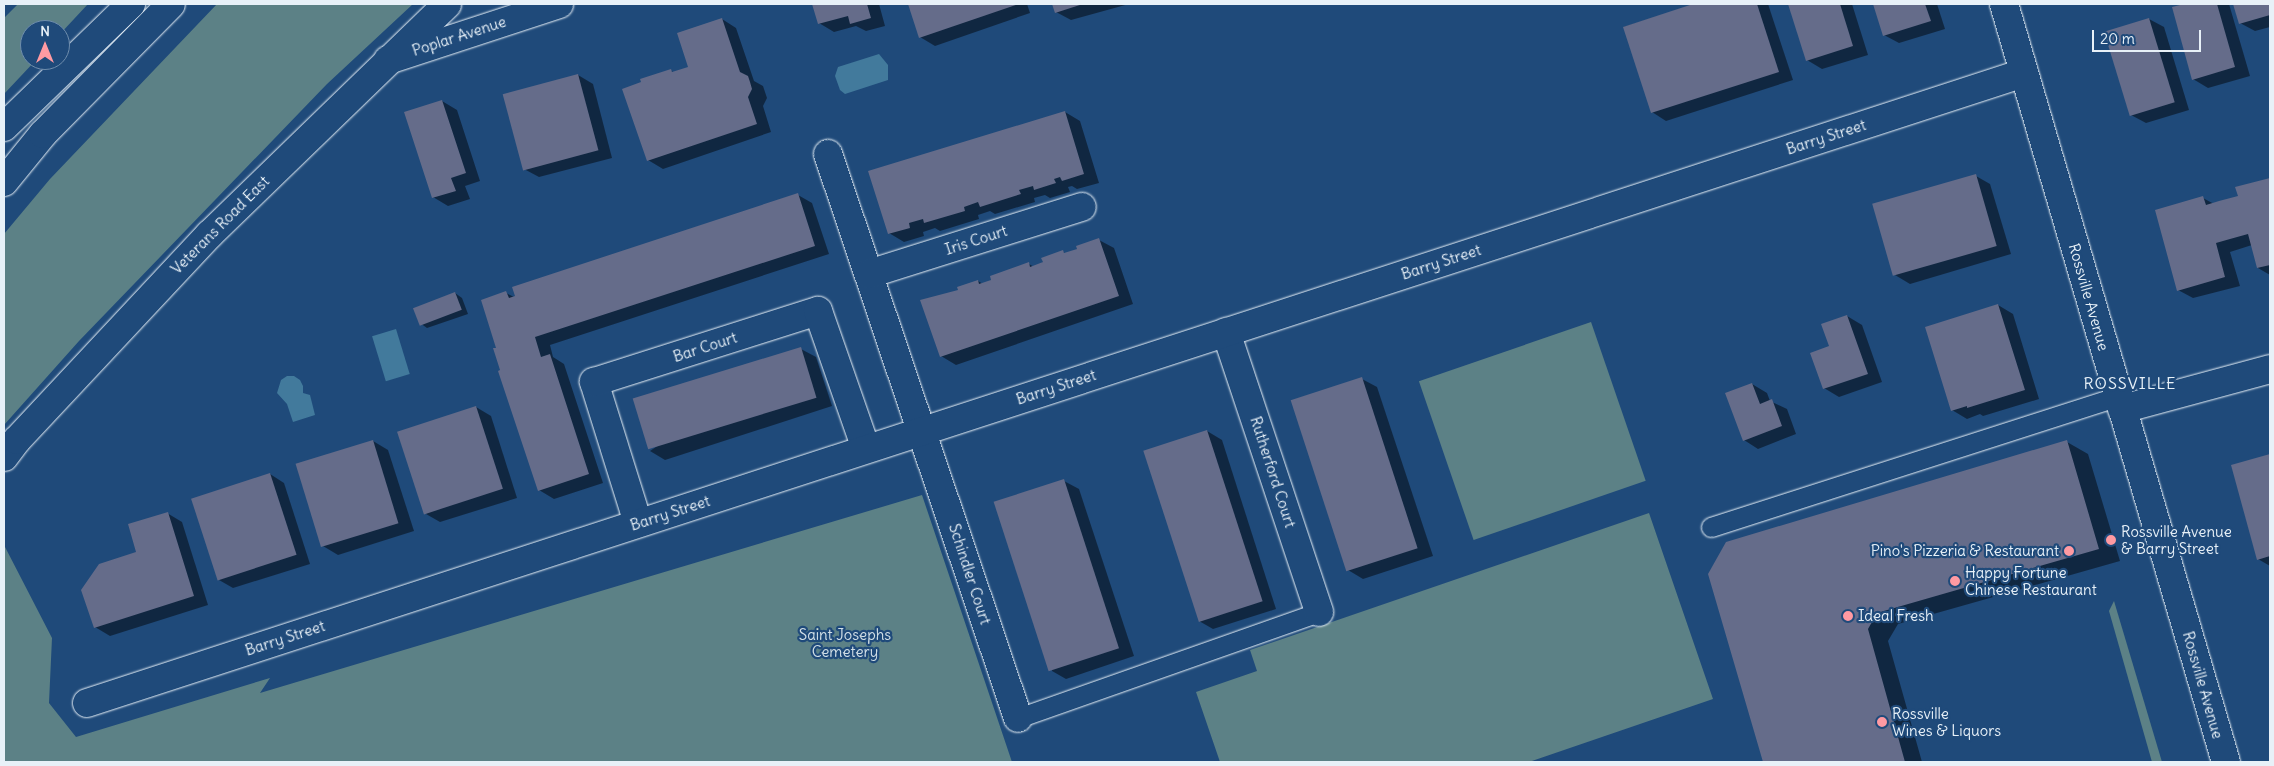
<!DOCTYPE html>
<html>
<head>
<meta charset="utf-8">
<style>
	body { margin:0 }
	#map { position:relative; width:2274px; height:766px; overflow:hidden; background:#1f4a7a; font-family:Delius,sans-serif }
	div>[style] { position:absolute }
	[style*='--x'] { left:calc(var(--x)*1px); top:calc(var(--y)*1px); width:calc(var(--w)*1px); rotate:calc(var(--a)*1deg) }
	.green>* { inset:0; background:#5c8186; transform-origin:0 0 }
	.water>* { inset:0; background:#427a9c; transform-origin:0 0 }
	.shadow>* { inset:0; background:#0007 }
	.building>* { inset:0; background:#656c8a; transform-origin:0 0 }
	.roads { filter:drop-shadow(0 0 1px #e8f1f8) drop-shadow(0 0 1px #e8f1f8) }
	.service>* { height:19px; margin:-9.5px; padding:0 9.5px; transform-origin:9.5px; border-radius:9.5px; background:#1f4a7a }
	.minor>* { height:28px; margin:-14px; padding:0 14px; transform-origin:14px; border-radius:14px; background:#1f4a7a }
	.tertiary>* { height:28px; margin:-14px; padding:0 14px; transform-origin:14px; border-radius:14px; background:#1f4a7a }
	.motorway>* { height:28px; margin:-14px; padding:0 14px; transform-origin:14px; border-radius:14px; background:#1f4a7a }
	.dots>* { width:14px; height:14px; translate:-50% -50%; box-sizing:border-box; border:2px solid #1f4a7a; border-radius:50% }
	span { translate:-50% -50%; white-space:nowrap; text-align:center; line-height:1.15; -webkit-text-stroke:4.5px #1f4a7a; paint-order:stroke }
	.street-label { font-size:15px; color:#e8f1f8 }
	.poi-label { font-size:15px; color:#e8f1f8 }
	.left { translate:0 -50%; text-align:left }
	.right { translate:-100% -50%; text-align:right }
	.park-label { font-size:15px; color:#d3e0e7 }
	.neighbourhood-label { font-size:16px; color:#e8f1f8; letter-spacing:1px }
	.frame { position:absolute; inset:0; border:5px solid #e8f1f8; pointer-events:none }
	.north { position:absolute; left:20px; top:20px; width:50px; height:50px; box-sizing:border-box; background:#1f4a7a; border:1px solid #6f8dac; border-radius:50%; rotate:0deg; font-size:14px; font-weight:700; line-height:20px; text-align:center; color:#e8f1f8 }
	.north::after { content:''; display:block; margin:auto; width:18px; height:22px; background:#ff9aa2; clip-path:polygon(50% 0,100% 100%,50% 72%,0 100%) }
	.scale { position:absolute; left:2092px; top:30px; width:109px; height:22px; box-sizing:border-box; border:2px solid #e8f1f8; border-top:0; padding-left:6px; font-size:15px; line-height:18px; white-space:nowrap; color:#e8f1f8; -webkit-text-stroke:4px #1f4a7a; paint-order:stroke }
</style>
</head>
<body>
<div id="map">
	<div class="green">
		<i style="clip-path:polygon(18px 4px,88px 4px,60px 34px,60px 30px,30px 30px,30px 60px,36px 60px,4px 94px,4px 18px)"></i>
		<i style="clip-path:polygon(217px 4px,413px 4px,327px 84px,79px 341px,4px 425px,4px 234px,50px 179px)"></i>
		<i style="left:1591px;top:322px;width:168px;height:182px;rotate:71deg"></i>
		<i style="clip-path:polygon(922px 495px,1012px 762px,4px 762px,4px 545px,52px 638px,49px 703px,76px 737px,270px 678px,260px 693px)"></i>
		<i style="clip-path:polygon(1649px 513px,1713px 699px,1529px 762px,1220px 762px,1196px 692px,1257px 671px,1250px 650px)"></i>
		<i style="clip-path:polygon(2114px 601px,2162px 762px,2152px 762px,2109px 611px)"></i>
	</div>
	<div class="water">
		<i style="clip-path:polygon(879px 54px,888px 65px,888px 80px,845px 94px,840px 90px,835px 76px,838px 67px)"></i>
		<i style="left:396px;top:329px;width:47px;height:25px;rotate:73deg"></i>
		<i style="clip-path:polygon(287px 376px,294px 376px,300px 380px,303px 386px,303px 393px,310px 395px,315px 415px,293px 422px,287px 404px,277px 393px,281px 380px)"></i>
	</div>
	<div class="shadow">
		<i style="clip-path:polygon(814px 4px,879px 4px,885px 26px,866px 31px,856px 26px,834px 32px,819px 23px)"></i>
		<i style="clip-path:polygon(909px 4px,1027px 4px,1030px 13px,935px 46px,920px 37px)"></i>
		<i style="clip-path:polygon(1053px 4px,1129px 4px,1071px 20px,1056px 12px)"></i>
		<i style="clip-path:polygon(1697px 4px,1768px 4px,1793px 80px,1666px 121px,1652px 112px,1624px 27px)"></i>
		<i style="clip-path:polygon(1790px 4px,1852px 4px,1868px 55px,1822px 69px,1807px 60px)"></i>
		<i style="clip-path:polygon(1874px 4px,1937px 4px,1945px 29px,1899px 43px,1884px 35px)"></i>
		<i style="clip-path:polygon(2188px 4px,2229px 4px,2250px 76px,2208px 88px,2193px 79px,2173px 8px)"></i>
		<i style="clip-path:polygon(2235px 4px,2270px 4px,2270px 27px,2255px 31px,2240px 23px)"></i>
		<i style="clip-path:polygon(722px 19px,736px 28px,754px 81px,763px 86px,767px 98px,763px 106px,771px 132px,663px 169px,648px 160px,671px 71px,675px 73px,690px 68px)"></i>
		<i style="clip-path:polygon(2149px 19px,2164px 27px,2189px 110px,2146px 123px,2131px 115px)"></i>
		<i style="clip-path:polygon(578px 75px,593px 84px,612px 158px,539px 177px,524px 169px)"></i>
		<i style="clip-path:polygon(442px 101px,457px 110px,480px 181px,465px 186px,470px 199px,448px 206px,433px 197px)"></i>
		<i style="clip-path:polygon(1065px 112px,1080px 121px,1099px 183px,1077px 189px,1072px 186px,1068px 187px,1070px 192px,1050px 198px,1045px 195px,1034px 198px,1035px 202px,995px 214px,990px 211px,978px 215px,979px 219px,940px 231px,935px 228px,923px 232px,924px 236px,904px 242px,889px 233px)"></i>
		<i style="clip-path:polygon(1976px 176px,1990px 184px,2011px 254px,1910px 284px,1895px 275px)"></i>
		<i style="clip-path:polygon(2270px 179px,2270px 275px,2258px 268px,2252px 245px,2230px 252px,2240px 286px,2193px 298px,2178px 290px,2203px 198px,2214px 204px,2239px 197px,2237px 188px)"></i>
		<i style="clip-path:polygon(798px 195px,812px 203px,829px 254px,550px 345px,553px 357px,564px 364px,603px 483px,554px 499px,539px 490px,502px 371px,498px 349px,506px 293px,514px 297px)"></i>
		<i style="clip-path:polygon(1099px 240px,1114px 248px,1133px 304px,956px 365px,941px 356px,959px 290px,978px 281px,983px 284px,1029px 264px,1034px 267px,1063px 252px,1066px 254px)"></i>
		<i style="clip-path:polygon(455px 293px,462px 298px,468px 314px,427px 328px,420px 323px)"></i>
		<i style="clip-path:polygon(1998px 305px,2013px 314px,2039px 399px,1983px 416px,1980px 414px,1967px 419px,1952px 410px)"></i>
		<i style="clip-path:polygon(1847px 316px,1862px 325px,1882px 382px,1839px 397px,1824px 388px,1830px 347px)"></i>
		<i style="clip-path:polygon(801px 349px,816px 357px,832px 406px,665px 460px,650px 451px)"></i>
		<i style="clip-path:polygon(1362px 379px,1377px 387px,1433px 556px,1363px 579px,1348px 570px)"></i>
		<i style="clip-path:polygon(1752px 384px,1767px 393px,1770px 401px,1787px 409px,1796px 434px,1758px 449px,1744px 440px)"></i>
		<i style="clip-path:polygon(476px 407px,491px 416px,517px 498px,440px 522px,426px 514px)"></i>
		<i style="clip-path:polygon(1207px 431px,1222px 440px,1276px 609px,1213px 629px,1199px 621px)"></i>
		<i style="clip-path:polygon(373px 441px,388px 450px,414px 531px,338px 555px,323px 546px)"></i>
		<i style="clip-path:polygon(2067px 442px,2088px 454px,2120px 561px,1898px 624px,1888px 641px,1922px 762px,1765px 762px,1709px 574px)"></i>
		<i style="clip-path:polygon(2270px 455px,2270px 566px,2258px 559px,2233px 466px)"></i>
		<i style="clip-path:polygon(270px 474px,284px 483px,310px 564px,233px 588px,219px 580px)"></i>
		<i style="clip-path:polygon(1064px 481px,1079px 489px,1134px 656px,1066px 679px,1052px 671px)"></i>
		<i style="clip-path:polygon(167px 513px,182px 522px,208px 605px,110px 636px,95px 627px,138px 553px)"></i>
	</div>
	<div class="building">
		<i style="clip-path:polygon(812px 4px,867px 4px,871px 18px,850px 24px,848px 16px,818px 24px)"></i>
		<i style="clip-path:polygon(908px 4px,1019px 4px,919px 38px)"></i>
		<i style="clip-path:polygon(1052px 4px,1083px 4px,1055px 13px)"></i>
		<i style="clip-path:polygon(1693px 4px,1757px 4px,1779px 72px,1651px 113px,1623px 27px)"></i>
		<i style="clip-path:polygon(1788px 4px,1840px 4px,1853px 46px,1806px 61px)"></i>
		<i style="clip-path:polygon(1873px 4px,1925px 4px,1931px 21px,1883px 36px)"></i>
		<i style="clip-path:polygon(2184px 4px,2217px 4px,2235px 67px,2192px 80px,2172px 7px)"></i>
		<i style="clip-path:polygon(2233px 4px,2270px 4px,2270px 15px,2239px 24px)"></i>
		<i style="clip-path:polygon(722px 18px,740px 72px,748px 76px,750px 82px,752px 89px,748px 97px,757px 124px,647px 161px,622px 89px,641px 82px,640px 79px,671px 69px,672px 72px,688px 67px,677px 33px)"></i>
		<i style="left:2149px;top:18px;width:88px;height:47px;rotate:73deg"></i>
		<i style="left:578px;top:74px;width:79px;height:78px;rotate:75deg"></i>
		<i style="clip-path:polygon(442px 100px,466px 173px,451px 178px,456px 191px,432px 198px,404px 112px)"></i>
		<i style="clip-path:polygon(1065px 111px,1084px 174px,1062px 181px,1060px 177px,1054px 179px,1056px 183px,1034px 190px,1033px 186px,1019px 190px,1021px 194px,980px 207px,978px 202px,964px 207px,965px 211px,924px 223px,923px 219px,909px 223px,910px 228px,888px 234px,868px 171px)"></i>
		<i style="left:1976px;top:174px;width:75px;height:108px;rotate:74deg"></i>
		<i style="clip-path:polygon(2270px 178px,2270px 265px,2257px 268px,2248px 234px,2230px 239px,2216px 243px,2225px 277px,2177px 291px,2155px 210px,2203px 196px,2206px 205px,2219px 201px,2238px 196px,2235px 187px)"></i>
		<i style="clip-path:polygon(798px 193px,815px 246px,535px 337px,541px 357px,550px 354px,589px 474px,538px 491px,498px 371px,500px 370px,493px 348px,496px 348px,481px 300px,506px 291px,509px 298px,515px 296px,512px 287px)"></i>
		<i style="clip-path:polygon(1099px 238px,1119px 296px,940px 357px,920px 300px,958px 290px,957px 287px,978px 280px,979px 284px,991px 280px,990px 276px,1029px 262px,1030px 267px,1043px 262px,1041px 258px,1063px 250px,1064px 253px,1077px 249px,1076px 246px)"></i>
		<i style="left:455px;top:292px;width:19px;height:45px;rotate:69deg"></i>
		<i style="clip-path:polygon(1998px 304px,2025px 390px,1967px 408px,1967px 406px,1951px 411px,1925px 327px)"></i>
		<i style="clip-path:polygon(1847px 315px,1868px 374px,1823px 389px,1810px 353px,1829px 346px,1821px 324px)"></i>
		<i style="left:801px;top:347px;width:53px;height:176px;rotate:73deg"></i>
		<i style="left:1362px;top:377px;width:180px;height:75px;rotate:72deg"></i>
		<i style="clip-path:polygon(1752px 383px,1760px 404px,1772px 399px,1782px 426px,1743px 441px,1725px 393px)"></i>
		<i style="left:476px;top:406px;width:87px;height:83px;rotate:72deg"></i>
		<i style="left:1207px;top:430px;width:180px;height:67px;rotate:72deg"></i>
		<i style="left:373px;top:440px;width:87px;height:81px;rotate:73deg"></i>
		<i style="clip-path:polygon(2067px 440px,2099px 549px,1877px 613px,1868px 629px,1905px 762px,1763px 762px,1708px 574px,1726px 542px)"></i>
		<i style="clip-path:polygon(2270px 454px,2270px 556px,2257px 560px,2231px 465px)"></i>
		<i style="left:270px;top:473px;width:86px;height:83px;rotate:72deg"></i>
		<i style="left:1064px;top:479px;width:178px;height:74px;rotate:72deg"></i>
		<i style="clip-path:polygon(168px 512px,194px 596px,94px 628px,81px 590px,99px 564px,136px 552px,128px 524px)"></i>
	</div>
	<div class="roads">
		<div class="service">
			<i style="--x:1711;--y:527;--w:428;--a:-17.8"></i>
			<i style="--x:1018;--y:718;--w:319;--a:-19.4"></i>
		</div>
		<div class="minor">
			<i style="--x:388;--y:60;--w:180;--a:-18.1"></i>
			<i style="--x:828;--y:154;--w:595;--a:71.38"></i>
			<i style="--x:869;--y:274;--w:223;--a:-17.5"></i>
			<i style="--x:1226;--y:332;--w:295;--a:71.6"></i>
			<i style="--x:2122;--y:409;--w:153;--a:-15.1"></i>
			<i style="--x:638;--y:523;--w:148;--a:-107.3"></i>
			<i style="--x:594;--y:382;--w:235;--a:-17.6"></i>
			<i style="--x:818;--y:311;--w:146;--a:70.8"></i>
			<i style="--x:87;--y:703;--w:2037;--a:-18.02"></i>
		</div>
		<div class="tertiary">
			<i style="--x:2004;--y:4;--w:790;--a:73.68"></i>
			<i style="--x:4;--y:457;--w:21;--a:-53"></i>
			<i style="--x:17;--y:440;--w:282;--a:-46.9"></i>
			<i style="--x:210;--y:234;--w:330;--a:-44.1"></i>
		</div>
		<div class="motorway">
			<i style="--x:4;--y:127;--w:177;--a:-44.1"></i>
			<i style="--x:4;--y:182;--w:62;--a:-50.9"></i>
			<i style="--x:43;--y:134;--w:182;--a:-45.4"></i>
		</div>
	</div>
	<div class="dots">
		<i style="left:2111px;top:540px;background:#ff9aa2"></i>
		<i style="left:2069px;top:551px;background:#ff9aa2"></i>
		<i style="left:1955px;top:581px;background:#ff9aa2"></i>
		<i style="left:1848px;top:616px;background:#ff9aa2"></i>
		<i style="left:1882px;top:722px;background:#ff9aa2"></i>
	</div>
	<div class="street-label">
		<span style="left:459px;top:36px;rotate:-18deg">Poplar Avenue</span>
		<span style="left:1826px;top:137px;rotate:-18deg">Barry Street</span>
		<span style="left:220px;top:225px;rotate:-45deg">Veterans Road East</span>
		<span style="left:976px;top:240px;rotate:-18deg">Iris Court</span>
		<span style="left:1441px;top:262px;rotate:-18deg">Barry Street</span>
		<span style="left:2089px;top:297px;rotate:74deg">Rossville Avenue</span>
		<span style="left:705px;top:347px;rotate:-18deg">Bar Court</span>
		<span style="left:1056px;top:387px;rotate:-18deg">Barry Street</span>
		<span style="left:1273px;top:472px;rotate:72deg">Rutherford Court</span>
		<span style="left:670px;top:513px;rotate:-18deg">Barry Street</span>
		<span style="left:970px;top:574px;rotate:72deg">Schindler Court</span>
		<span style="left:285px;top:638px;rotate:-18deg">Barry Street</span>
		<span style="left:2203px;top:685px;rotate:74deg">Rossville Avenue</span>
	</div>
	<div class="poi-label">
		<span class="left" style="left:2121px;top:540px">Rossville Avenue<br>&amp; Barry Street</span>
		<span class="right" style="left:2059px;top:551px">Pino's Pizzeria &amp; Restaurant</span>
		<span class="left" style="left:1965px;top:581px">Happy Fortune<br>Chinese Restaurant</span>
		<span class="left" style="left:1858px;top:616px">Ideal Fresh</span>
		<span class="left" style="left:1892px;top:722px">Rossville<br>Wines &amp; Liquors</span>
	</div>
	<div class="park-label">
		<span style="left:845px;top:643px">Saint Josephs<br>Cemetery</span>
	</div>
	<div class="neighbourhood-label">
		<span style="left:2130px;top:383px">ROSSVILLE</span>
	</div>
	<div class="frame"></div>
	<div class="north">N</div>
	<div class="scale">20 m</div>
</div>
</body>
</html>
